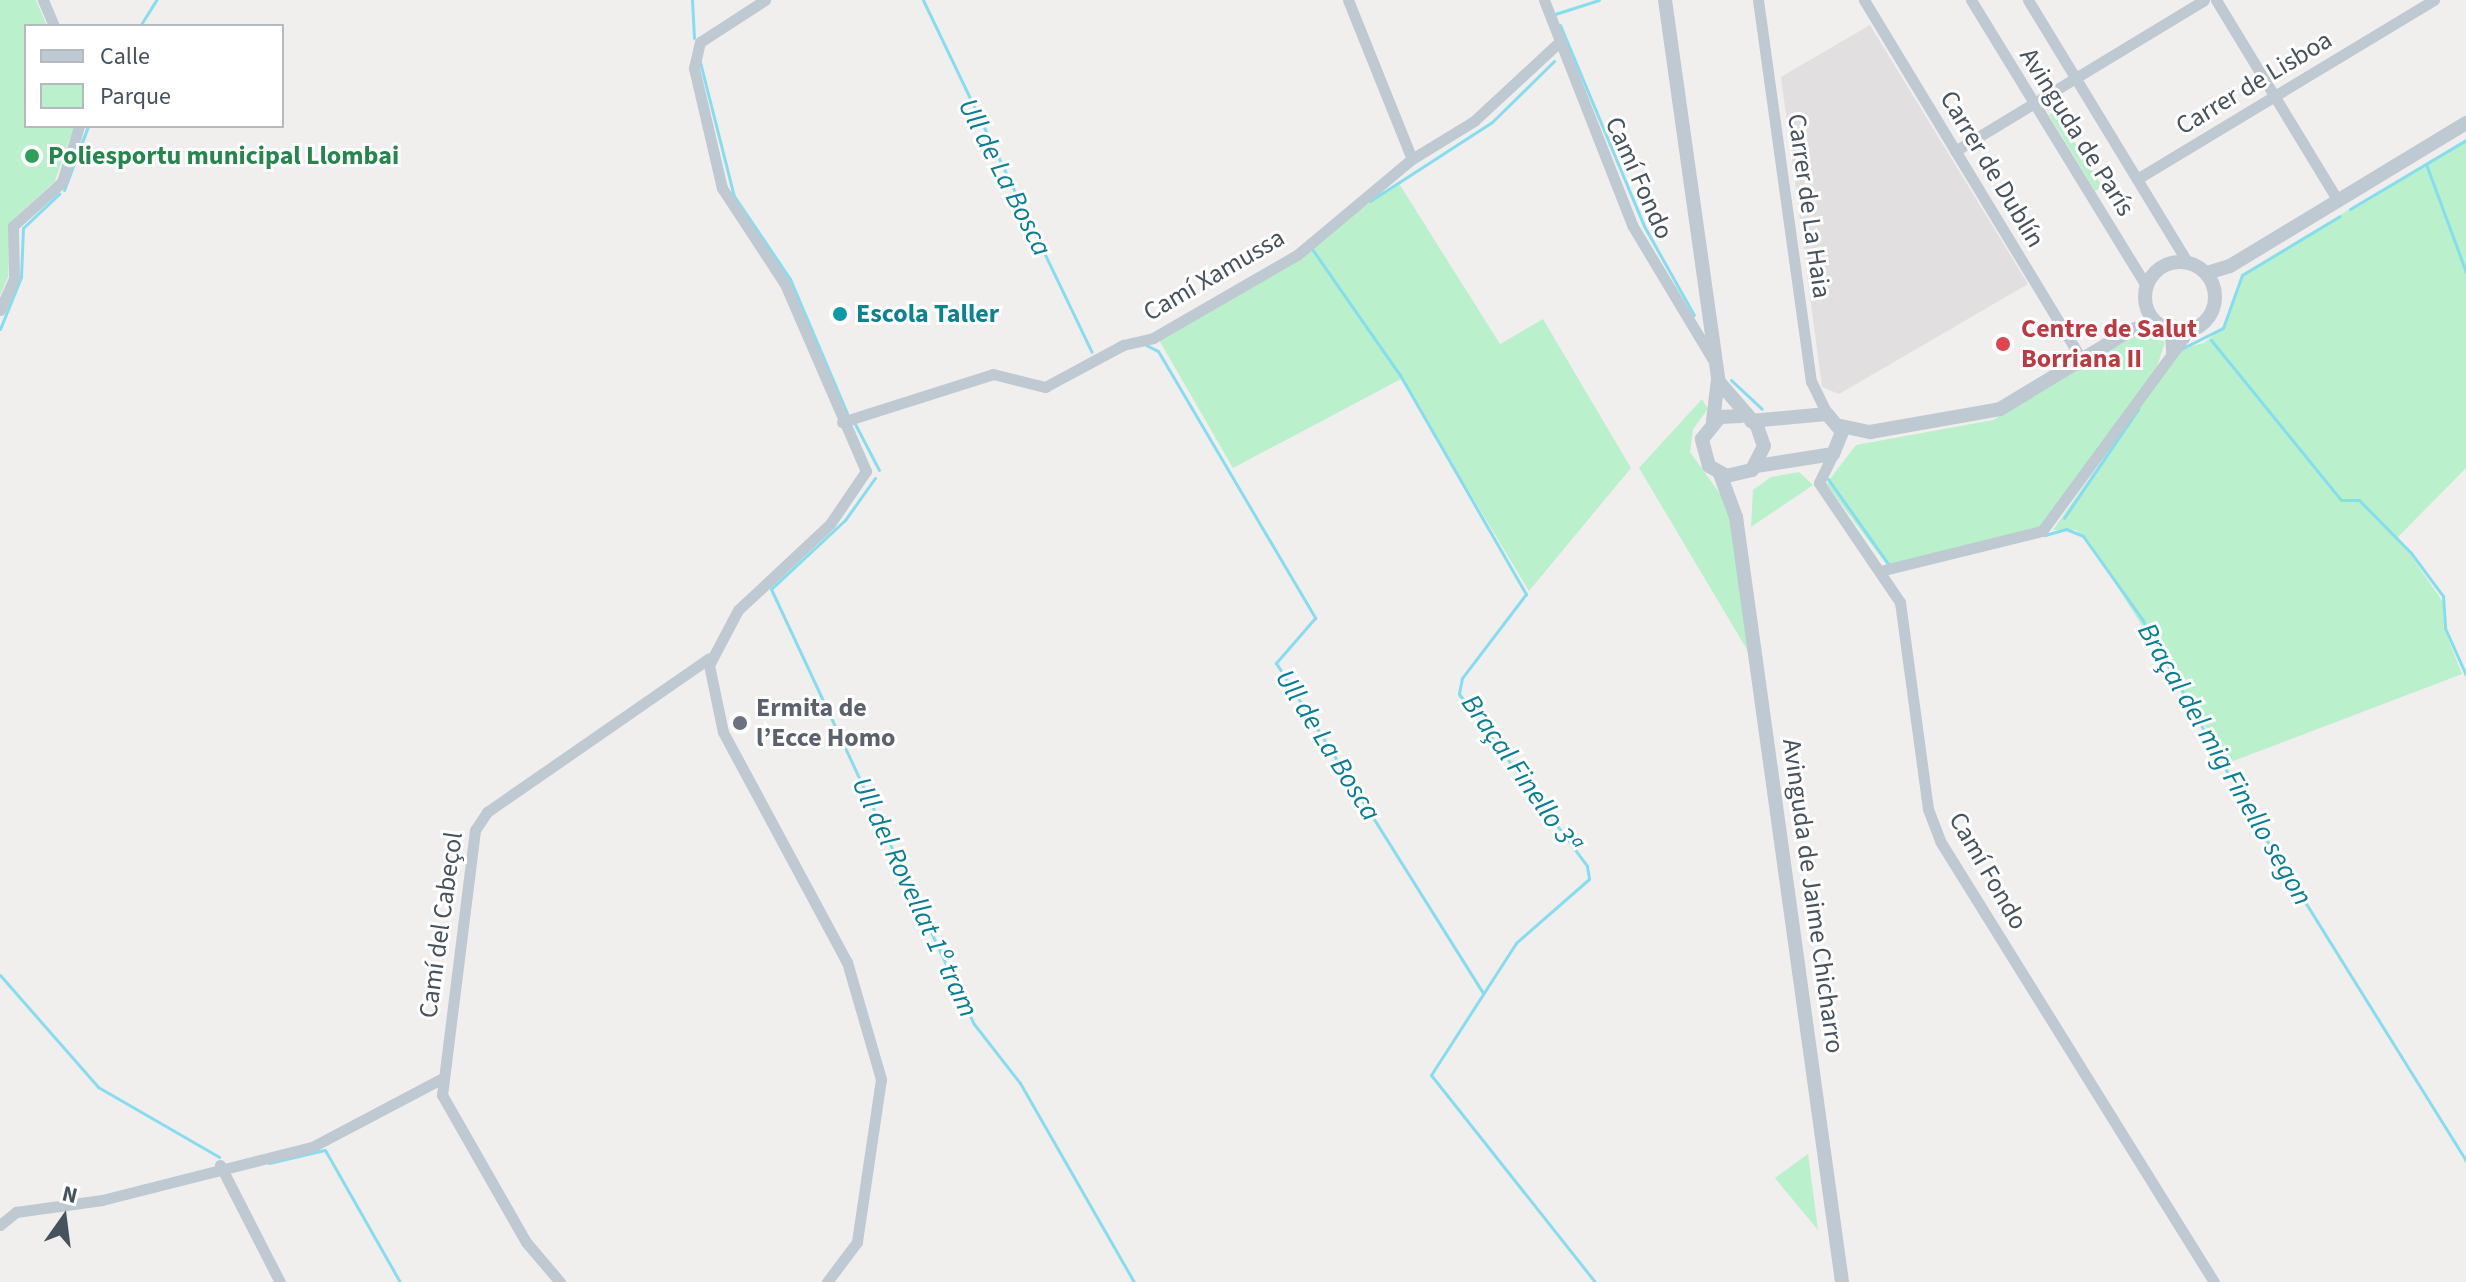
<!DOCTYPE html>
<html>
<head>
<meta charset="utf-8">
<style>
	body { margin:0 }
	#map { position:relative; width:2466px; height:1282px; overflow:hidden; background:#f1eeee; font-family:"Source Sans 3",sans-serif }
	div>[style] { position:absolute }
	[style*='--x'] { left:calc(var(--x)*1px); top:calc(var(--y)*1px); width:calc(var(--w)*1px); rotate:calc(var(--a)*1deg) }
	.education>* { inset:0; background:#e2dfe0 }
	.green>* { inset:0; background:#bbf0cd }
	.stream>* { height:3px; margin:-1.5px; padding:0 1.5px; transform-origin:1.5px; border-radius:1.5px; background:#86ddee }
	.minor>* { height:11px; margin:-5.5px; padding:0 5.5px; transform-origin:5.5px; border-radius:5.5px; background:#bec9d1 }
	.tertiary>* { height:14px; margin:-7px; padding:0 7px; transform-origin:7px; border-radius:7px; background:#bec9d1 }
	.tertiary>.ring { margin:-7px; padding:0; box-sizing:content-box; background:none; border:14px solid #bec9d1; border-radius:50% }
	.dots>* { width:22px; height:22px; translate:-50% -50%; box-sizing:border-box; border:4px solid #fff; border-radius:50% }
	span { translate:-50% -50%; white-space:nowrap; text-align:center; line-height:1.15; -webkit-text-stroke:6px #fff; paint-order:stroke }
	.street-label { font-size:26px; color:#46525c }
	.leisure-label { font-size:26px; color:#27864d; font-weight:700 }
	.left { translate:0 -50%; text-align:left }
	.culture-label { font-size:26px; color:#0d838f; font-weight:700 }
	.health-label { font-size:26px; color:#be3a42; font-weight:700 }
	.worship-label { font-size:26px; color:#5b616d; font-weight:700 }
	.water-label { font-size:28px; color:#097d96; font-style:italic }
	.legend { position:absolute; left:24px; top:24px; width:260px; height:104px; box-sizing:border-box; background:#fff; border:2px solid #b5babe; margin:0; padding:10px 14px; list-style:none; font-size:24px; color:#46525c }
	.legend li { display:flex; align-items:center; gap:16px; height:40px }
	.legend b { width:40px; border:2px solid #b5babe }
	.north { position:absolute; left:24px; top:1178px; width:80px; height:80px; -webkit-text-stroke:6px #fff; paint-order:stroke; rotate:14deg; font-size:22px; font-weight:700; line-height:32px; text-align:center; color:#46525c }
	.north::after { content:''; display:block; margin:auto; width:28px; height:36px; background:#46525c; clip-path:polygon(50% 0,100% 100%,50% 72%,0 100%) }
</style>
</head>
<body>
<div id="map">
	<div class="education">
		<i style="clip-path:polygon(1870px 25px,2028px 284px,1839px 394px,1822px 387px,1781px 77px)"></i>
	</div>
	<div class="green">
		<i style="clip-path:polygon(0 0,36px 0,47px 26px,26px 26px,26px 126px,74px 126px,55px 181px,9px 223px,8px 277px,0 296px)"></i>
		<i style="clip-path:polygon(2055px 111px,2102px 186px,2095px 191px,2049px 115px)"></i>
		<i style="clip-path:polygon(2466px 139px,2466px 468px,2398px 537px,2443px 602px,2444px 628px,2462px 674px,2228px 763px,2090px 543px,2076px 530px,2053px 530px,2180px 349px,2204px 343px,2223px 327px,2242px 274px)"></i>
		<i style="clip-path:polygon(1398px 182px,1500px 344px,1543px 319px,1631px 468px,1529px 591px,1401px 379px,1233px 468px,1159px 340px,1278px 271px)"></i>
		<i style="clip-path:polygon(2142px 332px,2165px 342px,2157px 367px,2043px 526px,1887px 565px,1826px 484px,1856px 445px,1993px 420px)"></i>
		<i style="clip-path:polygon(1702px 399px,1708px 409px,1693px 429px,1690px 452px,1728px 505px,1749px 653px,1639px 468px)"></i>
		<i style="clip-path:polygon(1799px 472px,1813px 485px,1751px 527px,1753px 490px,1771px 477px)"></i>
		<i style="clip-path:polygon(1808px 1154px,1818px 1230px,1775px 1178px)"></i>
	</div>
	<div class="stream">
		<i style="--x:692;--y:0;--w:38;--a:87"></i>
		<i style="--x:923;--y:0;--w:390;--a:64.4"></i>
		<i style="--x:1555;--y:14;--w:46;--a:-17.7"></i>
		<i style="--x:1560;--y:25;--w:218;--a:67.3"></i>
		<i style="--x:1644;--y:226;--w:102;--a:60.7"></i>
		<i style="--x:140;--y:26;--w:31;--a:-58"></i>
		<i style="--x:700;--y:62;--w:138;--a:75.8"></i>
		<i style="--x:734;--y:196;--w:100;--a:56"></i>
		<i style="--x:790;--y:279;--w:146;--a:67"></i>
		<i style="--x:2426;--y:164;--w:115;--a:69.7"></i>
		<i style="--x:64;--y:190;--w:68;--a:-69.4"></i>
		<i style="--x:1370;--y:201;--w:145;--a:-32.9"></i>
		<i style="--x:1492;--y:122;--w:87;--a:-44.5"></i>
		<i style="--x:2350;--y:209;--w:135;--a:-30.7"></i>
		<i style="--x:1312;--y:249;--w:154;--a:55.1"></i>
		<i style="--x:1400;--y:375;--w:253;--a:60.1"></i>
		<i style="--x:1526;--y:594;--w:106;--a:127.3"></i>
		<i style="--x:1462;--y:678;--w:16;--a:101"></i>
		<i style="--x:1459;--y:694;--w:214;--a:53.3"></i>
		<i style="--x:1587;--y:866;--w:13;--a:81"></i>
		<i style="--x:1589;--y:879;--w:97;--a:138.8"></i>
		<i style="--x:1516;--y:943;--w:157;--a:122.8"></i>
		<i style="--x:1431;--y:1075;--w:264;--a:51.6"></i>
		<i style="--x:0;--y:329;--w:56;--a:-68"></i>
		<i style="--x:21;--y:277;--w:49;--a:-87.7"></i>
		<i style="--x:23;--y:228;--w:50;--a:-43.4"></i>
		<i style="--x:2211;--y:340;--w:206;--a:50.9"></i>
		<i style="--x:2341;--y:500;--w:18;--a:0"></i>
		<i style="--x:2359;--y:500;--w:74;--a:45.5"></i>
		<i style="--x:2411;--y:553;--w:54;--a:53.3"></i>
		<i style="--x:2443;--y:596;--w:32;--a:86"></i>
		<i style="--x:2445;--y:628;--w:51;--a:65.9"></i>
		<i style="--x:1146;--y:345;--w:13;--a:27"></i>
		<i style="--x:1158;--y:351;--w:310;--a:59.5"></i>
		<i style="--x:1315;--y:618;--w:60;--a:130.9"></i>
		<i style="--x:1276;--y:663;--w:390;--a:57.9"></i>
		<i style="--x:2181;--y:349;--w:47;--a:-26.6"></i>
		<i style="--x:2223;--y:328;--w:56;--a:-70.3"></i>
		<i style="--x:2242;--y:275;--w:114;--a:-31"></i>
		<i style="--x:1731;--y:380;--w:42;--a:43.1"></i>
		<i style="--x:854;--y:422;--w:54;--a:62.5"></i>
		<i style="--x:875;--y:478;--w:52;--a:125.5"></i>
		<i style="--x:845;--y:520;--w:101;--a:137"></i>
		<i style="--x:771;--y:589;--w:480;--a:65"></i>
		<i style="--x:974;--y:1024;--w:75;--a:52.1"></i>
		<i style="--x:1020;--y:1083;--w:229;--a:60.2"></i>
		<i style="--x:1828;--y:479;--w:105;--a:54.7"></i>
		<i style="--x:2064;--y:518;--w:132;--a:-55.8"></i>
		<i style="--x:2045;--y:535;--w:22;--a:-16"></i>
		<i style="--x:2066;--y:529;--w:18;--a:22"></i>
		<i style="--x:2083;--y:536;--w:102;--a:54.6"></i>
		<i style="--x:2142;--y:619;--w:230;--a:60.9"></i>
		<i style="--x:2254;--y:820;--w:402;--a:58.1"></i>
		<i style="--x:0;--y:975;--w:149;--a:48.8"></i>
		<i style="--x:98;--y:1087;--w:140;--a:30"></i>
		<i style="--x:269;--y:1163;--w:57;--a:-13.1"></i>
		<i style="--x:325;--y:1150;--w:152;--a:60.4"></i>
	</div>
	<div class="minor">
		<i style="--x:43;--y:0;--w:28;--a:67"></i>
		<i style="--x:765;--y:0;--w:77;--a:147.1"></i>
		<i style="--x:700;--y:42;--w:27;--a:103"></i>
		<i style="--x:694;--y:68;--w:123;--a:76.9"></i>
		<i style="--x:722;--y:188;--w:115;--a:56.7"></i>
		<i style="--x:785;--y:284;--w:204;--a:66.6"></i>
		<i style="--x:866;--y:471;--w:64;--a:124.2"></i>
		<i style="--x:830;--y:524;--w:126;--a:136.9"></i>
		<i style="--x:738;--y:610;--w:62;--a:117.8"></i>
		<i style="--x:709;--y:665;--w:68;--a:78.2"></i>
		<i style="--x:723;--y:732;--w:261;--a:61.7"></i>
		<i style="--x:847;--y:962;--w:122;--a:73.8"></i>
		<i style="--x:881;--y:1079;--w:165;--a:98.4"></i>
		<i style="--x:857;--y:1242;--w:50;--a:126.9"></i>
		<i style="--x:1348;--y:0;--w:171;--a:68.1"></i>
		<i style="--x:1544;--y:0;--w:242;--a:68.6"></i>
		<i style="--x:1632;--y:225;--w:157;--a:59"></i>
		<i style="--x:1758;--y:0;--w:385;--a:82.1"></i>
		<i style="--x:1811;--y:381;--w:37;--a:64"></i>
		<i style="--x:1864;--y:0;--w:421;--a:58.8"></i>
		<i style="--x:1971;--y:0;--w:335;--a:58.5"></i>
		<i style="--x:2028;--y:0;--w:306;--a:58.7"></i>
		<i style="--x:2216;--y:0;--w:235;--a:58.7"></i>
		<i style="--x:1955;--y:151;--w:291;--a:-31.2"></i>
		<i style="--x:2137;--y:179;--w:347;--a:-31.1"></i>
		<i style="--x:0;--y:310;--w:34;--a:-66"></i>
		<i style="--x:14;--y:279;--w:53;--a:-91.1"></i>
		<i style="--x:13;--y:226;--w:66;--a:-41.9"></i>
		<i style="--x:62;--y:182;--w:59;--a:-73.1"></i>
		<i style="--x:2170;--y:330;--w:22;--a:87"></i>
		<i style="--x:842;--y:422;--w:158;--a:-17.6"></i>
		<i style="--x:993;--y:374;--w:54;--a:14"></i>
		<i style="--x:1045;--y:387;--w:89;--a:-28.3"></i>
		<i style="--x:1123;--y:345;--w:31;--a:-13"></i>
		<i style="--x:1153;--y:338;--w:166;--a:-30"></i>
		<i style="--x:1297;--y:255;--w:150;--a:-39.9"></i>
		<i style="--x:1412;--y:159;--w:73;--a:-31.5"></i>
		<i style="--x:1474;--y:121;--w:112;--a:-42.8"></i>
		<i style="--x:1833;--y:454;--w:32;--a:116"></i>
		<i style="--x:1819;--y:483;--w:144;--a:55.8"></i>
		<i style="--x:1900;--y:602;--w:209;--a:82.3"></i>
		<i style="--x:1928;--y:809;--w:34;--a:69"></i>
		<i style="--x:1940;--y:841;--w:519;--a:58.15"></i>
		<i style="--x:1884;--y:570;--w:163;--a:-13.9"></i>
		<i style="--x:2042;--y:531;--w:248;--a:-53.7"></i>
		<i style="--x:220;--y:1165;--w:131;--a:62.9"></i>
		<i style="--x:0;--y:1225;--w:21;--a:-39"></i>
		<i style="--x:16;--y:1212;--w:87;--a:-7.9"></i>
		<i style="--x:102;--y:1200;--w:217;--a:-14.2"></i>
		<i style="--x:312;--y:1147;--w:146;--a:-27.8"></i>
		<i style="--x:560;--y:1282;--w:52;--a:-130.4"></i>
		<i style="--x:526;--y:1242;--w:169;--a:-119.7"></i>
		<i style="--x:442;--y:1095;--w:267;--a:-82.9"></i>
		<i style="--x:475;--y:830;--w:22;--a:-56"></i>
		<i style="--x:487;--y:812;--w:270;--a:-34.7"></i>
	</div>
	<div class="tertiary">
		<i style="--x:1665;--y:0;--w:383;--a:82"></i>
		<i style="--x:1718;--y:379;--w:42;--a:96.8"></i>
		<i class="ring" style="left:2145px;top:262px;width:56px;height:56px"></i>
		<i style="--x:2207;--y:273;--w:24;--a:-17"></i>
		<i style="--x:2230;--y:266;--w:276;--a:-31.2"></i>
		<i style="--x:1719;--y:382;--w:58;--a:49.2"></i>
		<i style="--x:1757;--y:426;--w:21;--a:71"></i>
		<i style="--x:1764;--y:446;--w:27;--a:117"></i>
		<i style="--x:1752;--y:470;--w:26;--a:167"></i>
		<i style="--x:1727;--y:476;--w:21;--a:-151"></i>
		<i style="--x:1709;--y:466;--w:28;--a:-105"></i>
		<i style="--x:1702;--y:439;--w:28;--a:-51"></i>
		<i style="--x:1720;--y:417;--w:21;--a:-3"></i>
		<i style="--x:1751;--y:421;--w:76;--a:-5.3"></i>
		<i style="--x:1827;--y:414;--w:23;--a:50"></i>
		<i style="--x:1842;--y:432;--w:24;--a:112"></i>
		<i style="--x:1833;--y:454;--w:78;--a:171.1"></i>
		<i style="--x:1841;--y:426;--w:30;--a:12"></i>
		<i style="--x:1870;--y:432;--w:132;--a:-10"></i>
		<i style="--x:2000;--y:409;--w:153;--a:-31.1"></i>
		<i style="--x:2131;--y:330;--w:28;--a:-13"></i>
		<i style="--x:1720;--y:474;--w:46;--a:69.6"></i>
		<i style="--x:1736;--y:517;--w:772;--a:82.11"></i>
	</div>
	<div class="dots">
		<i style="left:32px;top:156px;background:#2e9e5b"></i>
		<i style="left:840px;top:314px;background:#0f9aa8"></i>
		<i style="left:2003px;top:344px;background:#e0444e"></i>
		<i style="left:740px;top:723px;background:#6b7280"></i>
	</div>
	<div class="street-label">
		<span style="left:2254px;top:83px;rotate:-31deg">Carrer de Lisboa</span>
		<span style="left:2077px;top:132px;rotate:58deg">Avinguda de París</span>
		<span style="left:1992px;top:169px;rotate:59deg">Carrer de Dublín</span>
		<span style="left:1639px;top:178px;rotate:66deg">Camí Fondo</span>
		<span style="left:1809px;top:206px;rotate:82deg">Carrer de La Haia</span>
		<span style="left:1214px;top:275px;rotate:-30deg">Camí Xamussa</span>
		<span style="left:1988px;top:871px;rotate:60deg">Camí Fondo</span>
		<span style="left:1813px;top:896px;rotate:82deg">Avinguda de Jaime Chicharro</span>
		<span style="left:441px;top:925px;rotate:-82deg">Camí del Cabeçol</span>
	</div>
	<div class="leisure-label">
		<span class="left" style="left:48px;top:156px">Poliesportu municipal Llombai</span>
	</div>
	<div class="culture-label">
		<span class="left" style="left:856px;top:314px">Escola Taller</span>
	</div>
	<div class="health-label">
		<span class="left" style="left:2021px;top:344px">Centre de Salut<br>Borriana II</span>
	</div>
	<div class="worship-label">
		<span class="left" style="left:756px;top:723px">Ermita de<br>l’Ecce Homo</span>
	</div>
	<div class="water-label">
		<span style="left:1005px;top:177px;rotate:63deg">Ull de La Bosca</span>
		<span style="left:1328px;top:745px;rotate:58deg">Ull de La Bosca</span>
		<span style="left:2225px;top:764px;rotate:60deg">Braçal del mig Finello segon</span>
		<span style="left:1521px;top:773px;rotate:55deg">Braçal Finello 3ª</span>
		<span style="left:915px;top:897px;rotate:65deg">Ull del Rovellat 1º tram</span>
	</div>
	<ul class="legend">
	<li><b style="height:10px;background:#bec9d1"></b>Calle</li>
	<li><b style="height:22px;background:#bbf0cd"></b>Parque</li>
	</ul>
	<div class="north">N</div>
</div>
</body>
</html>
